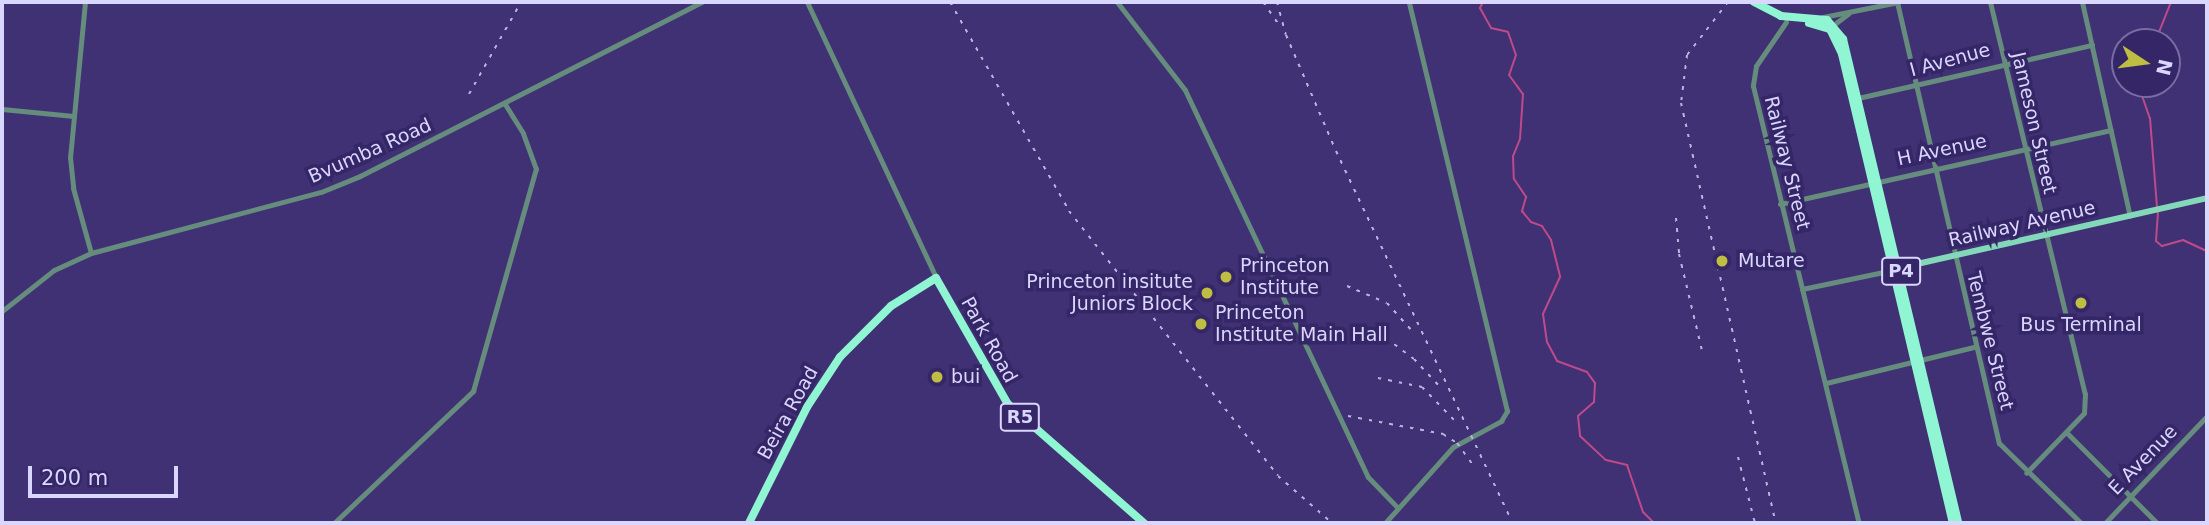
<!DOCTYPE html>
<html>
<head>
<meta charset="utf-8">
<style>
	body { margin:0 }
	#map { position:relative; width:2209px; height:525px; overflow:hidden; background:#3f3173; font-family:"DejaVu Sans",sans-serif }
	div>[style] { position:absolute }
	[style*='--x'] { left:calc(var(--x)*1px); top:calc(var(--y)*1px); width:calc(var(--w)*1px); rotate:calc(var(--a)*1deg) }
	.stream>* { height:2px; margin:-1px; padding:0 1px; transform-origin:1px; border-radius:1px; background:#bf4a8a }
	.minor>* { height:5px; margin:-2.5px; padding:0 2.5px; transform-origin:2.5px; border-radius:2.5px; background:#658c7d }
	.major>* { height:6px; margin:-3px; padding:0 3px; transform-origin:3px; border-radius:3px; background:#84d8ba }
	.highway>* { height:8px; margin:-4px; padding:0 4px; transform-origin:4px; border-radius:4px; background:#90f5d2 }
	.rail>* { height:2px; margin-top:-1px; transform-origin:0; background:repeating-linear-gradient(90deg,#b9b4e0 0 3.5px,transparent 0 10.5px) }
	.dots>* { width:19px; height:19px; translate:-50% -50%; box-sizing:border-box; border:4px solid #352667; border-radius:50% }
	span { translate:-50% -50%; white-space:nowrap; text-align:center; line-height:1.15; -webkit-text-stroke:7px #352667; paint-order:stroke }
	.shield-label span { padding:2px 5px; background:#352667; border:2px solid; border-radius:5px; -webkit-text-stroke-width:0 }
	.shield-label { font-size:18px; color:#dad7fe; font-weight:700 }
	.street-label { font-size:19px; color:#dad7fe }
	.poi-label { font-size:19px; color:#dad7fe }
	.left { translate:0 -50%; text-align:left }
	.right { translate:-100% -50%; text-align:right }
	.frame { position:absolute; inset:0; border:4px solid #dad7fe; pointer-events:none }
	.north { position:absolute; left:2111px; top:28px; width:70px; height:70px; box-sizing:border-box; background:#352667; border:2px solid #776da3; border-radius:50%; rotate:103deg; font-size:19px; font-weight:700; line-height:28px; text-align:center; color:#dad7fe }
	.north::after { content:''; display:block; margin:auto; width:24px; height:32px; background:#bebf42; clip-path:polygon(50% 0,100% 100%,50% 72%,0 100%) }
	.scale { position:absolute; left:28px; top:466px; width:150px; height:32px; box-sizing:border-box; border:4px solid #dad7fe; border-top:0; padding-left:9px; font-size:21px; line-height:24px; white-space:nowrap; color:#dad7fe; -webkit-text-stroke:5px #352667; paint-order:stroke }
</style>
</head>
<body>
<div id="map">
	<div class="stream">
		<i style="--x:1483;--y:2;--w:7;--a:117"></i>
		<i style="--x:1480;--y:8;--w:23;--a:61"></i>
		<i style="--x:1491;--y:28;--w:17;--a:13"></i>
		<i style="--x:1508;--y:32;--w:24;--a:71"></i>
		<i style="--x:1516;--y:55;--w:21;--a:109"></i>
		<i style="--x:1509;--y:75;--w:24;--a:54"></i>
		<i style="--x:1523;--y:94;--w:45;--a:93.8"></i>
		<i style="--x:1520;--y:139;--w:18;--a:112"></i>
		<i style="--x:1513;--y:156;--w:23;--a:88"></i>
		<i style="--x:1514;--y:179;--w:22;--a:56"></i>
		<i style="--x:1526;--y:197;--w:15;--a:106"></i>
		<i style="--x:1522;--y:211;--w:14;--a:51"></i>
		<i style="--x:1531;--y:222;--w:12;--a:20"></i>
		<i style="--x:1542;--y:226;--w:17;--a:57"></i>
		<i style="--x:1551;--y:240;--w:38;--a:76"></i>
		<i style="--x:1560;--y:277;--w:41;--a:114.7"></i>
		<i style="--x:1543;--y:314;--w:28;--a:82"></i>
		<i style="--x:1547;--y:342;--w:21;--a:62"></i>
		<i style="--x:1557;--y:361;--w:32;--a:20"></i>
		<i style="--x:1587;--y:372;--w:14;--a:54"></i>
		<i style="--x:1595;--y:383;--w:19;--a:93"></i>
		<i style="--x:1594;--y:402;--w:21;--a:139"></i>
		<i style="--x:1578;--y:416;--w:20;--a:84"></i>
		<i style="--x:1580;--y:436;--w:35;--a:43"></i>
		<i style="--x:1606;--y:460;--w:22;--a:13"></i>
		<i style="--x:1627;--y:465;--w:50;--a:71.2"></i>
		<i style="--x:1643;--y:512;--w:16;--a:45"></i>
		<i style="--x:2155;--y:42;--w:43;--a:-68.2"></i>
		<i style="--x:2138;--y:84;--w:36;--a:71"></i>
		<i style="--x:2150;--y:118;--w:89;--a:85.5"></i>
		<i style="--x:2158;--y:212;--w:29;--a:94"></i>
		<i style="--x:2156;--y:241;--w:8;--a:40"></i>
		<i style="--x:2162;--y:246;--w:22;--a:-16"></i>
		<i style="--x:2183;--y:240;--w:26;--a:25"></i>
		<i style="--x:2207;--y:265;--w:5;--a:90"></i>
	</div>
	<div class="minor">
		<i style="--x:85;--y:2;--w:156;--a:95.5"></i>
		<i style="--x:70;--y:157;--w:31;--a:84"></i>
		<i style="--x:73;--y:188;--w:67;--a:74.5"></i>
		<i style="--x:807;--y:2;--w:305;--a:64.9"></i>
		<i style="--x:1117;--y:2;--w:111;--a:52.3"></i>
		<i style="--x:1185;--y:90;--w:428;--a:64.7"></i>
		<i style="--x:1368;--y:477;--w:43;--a:45.9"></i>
		<i style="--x:1897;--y:2;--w:453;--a:77"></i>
		<i style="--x:1999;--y:443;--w:115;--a:44.3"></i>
		<i style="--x:1990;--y:2;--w:403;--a:76.4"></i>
		<i style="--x:2085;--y:394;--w:19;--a:93"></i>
		<i style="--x:2084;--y:413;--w:83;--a:134"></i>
		<i style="--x:2082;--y:2;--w:219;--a:77.4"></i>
		<i style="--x:1823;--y:17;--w:77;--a:-11.2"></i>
		<i style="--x:1786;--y:22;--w:53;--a:124.3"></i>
		<i style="--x:1756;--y:66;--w:20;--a:99"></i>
		<i style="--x:1753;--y:86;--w:450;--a:76.4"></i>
		<i style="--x:1832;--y:26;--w:21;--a:-37"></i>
		<i style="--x:1858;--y:98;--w:240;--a:-12.8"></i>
		<i style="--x:2;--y:109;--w:72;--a:5.6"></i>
		<i style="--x:1780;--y:204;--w:339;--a:-12.6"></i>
		<i style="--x:1802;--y:289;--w:93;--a:-11.8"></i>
		<i style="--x:2;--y:311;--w:66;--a:-38.3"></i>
		<i style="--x:54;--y:270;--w:41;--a:-24.7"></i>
		<i style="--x:91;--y:253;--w:238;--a:-14.9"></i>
		<i style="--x:321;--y:192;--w:42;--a:-22.3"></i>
		<i style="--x:360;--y:176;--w:384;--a:-27"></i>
		<i style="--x:1826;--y:383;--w:152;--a:-13.7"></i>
		<i style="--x:2067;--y:433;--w:127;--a:45"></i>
		<i style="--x:334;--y:523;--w:192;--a:-43.5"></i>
		<i style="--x:473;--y:391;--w:231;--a:-74.2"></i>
		<i style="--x:536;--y:169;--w:38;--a:-110"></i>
		<i style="--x:523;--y:133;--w:34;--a:-122"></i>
		<i style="--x:1385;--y:523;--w:102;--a:-48.2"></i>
		<i style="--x:1453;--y:447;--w:55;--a:-28.4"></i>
		<i style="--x:1501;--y:421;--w:12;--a:-59"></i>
		<i style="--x:1507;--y:411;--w:421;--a:-103.5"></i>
		<i style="--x:2105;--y:523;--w:145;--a:-46.4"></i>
	</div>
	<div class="major">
		<i style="--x:1895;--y:269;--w:320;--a:-12.8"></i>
	</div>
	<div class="highway">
		<i style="--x:1754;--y:2;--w:30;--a:27"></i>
		<i style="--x:1781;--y:16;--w:46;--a:5"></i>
		<i style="--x:1827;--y:20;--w:25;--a:50"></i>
		<i style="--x:1843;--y:39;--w:497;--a:76.6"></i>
		<i style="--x:1809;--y:23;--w:22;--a:16"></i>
		<i style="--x:1830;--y:29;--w:28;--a:64"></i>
		<i style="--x:1842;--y:54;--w:482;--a:76.7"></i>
		<i style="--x:749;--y:523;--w:130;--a:-63.4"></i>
		<i style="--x:807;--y:407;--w:60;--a:-56.6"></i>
		<i style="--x:840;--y:357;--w:72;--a:-45"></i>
		<i style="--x:891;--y:306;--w:53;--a:-31.9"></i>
		<i style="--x:936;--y:278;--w:145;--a:60.3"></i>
		<i style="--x:1008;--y:404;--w:181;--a:41.2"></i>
	</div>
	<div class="rail">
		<i style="--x:950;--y:2;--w:241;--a:60.3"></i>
		<i style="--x:1069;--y:211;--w:337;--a:51.7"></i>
		<i style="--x:1278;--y:476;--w:72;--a:41"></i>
		<i style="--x:1263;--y:2;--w:28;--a:55"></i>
		<i style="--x:1277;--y:2;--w:34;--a:75"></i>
		<i style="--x:1286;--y:35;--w:126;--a:66.7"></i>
		<i style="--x:1336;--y:151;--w:412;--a:64.6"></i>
		<i style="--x:1728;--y:2;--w:67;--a:127.7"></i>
		<i style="--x:1687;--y:55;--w:48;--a:97.1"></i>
		<i style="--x:1681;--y:103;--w:431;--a:77.3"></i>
		<i style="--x:469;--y:94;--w:106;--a:-60.5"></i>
		<i style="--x:1676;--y:218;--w:36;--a:85"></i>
		<i style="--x:1679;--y:254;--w:104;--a:76.6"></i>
		<i style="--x:1347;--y:286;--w:43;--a:23"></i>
		<i style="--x:1387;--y:303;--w:40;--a:48"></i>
		<i style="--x:1386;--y:338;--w:35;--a:37"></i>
		<i style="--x:1414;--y:359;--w:38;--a:47"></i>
		<i style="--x:1378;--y:378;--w:45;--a:11.6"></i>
		<i style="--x:1422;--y:387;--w:50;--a:45.8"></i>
		<i style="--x:1348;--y:416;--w:97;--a:10.7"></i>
		<i style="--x:1443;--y:434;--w:17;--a:33"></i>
		<i style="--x:1457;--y:443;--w:26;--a:54"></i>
		<i style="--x:1738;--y:457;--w:68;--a:75.6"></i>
	</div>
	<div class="dots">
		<i style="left:1722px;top:261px;background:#bebf42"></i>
		<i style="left:1226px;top:277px;background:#bebf42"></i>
		<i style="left:1207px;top:293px;background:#bebf42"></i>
		<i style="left:2081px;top:303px;background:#bebf42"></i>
		<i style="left:1201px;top:324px;background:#bebf42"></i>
		<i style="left:937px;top:377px;background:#bebf42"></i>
	</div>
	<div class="shield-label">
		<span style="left:1901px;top:271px">P4</span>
		<span style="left:1020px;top:417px">R5</span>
	</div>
	<div class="street-label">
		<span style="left:1950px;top:60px;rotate:-15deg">I Avenue</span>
		<span style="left:2034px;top:123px;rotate:77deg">Jameson Street</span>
		<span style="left:1942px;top:150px;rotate:-12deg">H Avenue</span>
		<span style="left:370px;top:151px;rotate:-24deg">Bvumba Road</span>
		<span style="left:1787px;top:163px;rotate:76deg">Railway Street</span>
		<span style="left:2022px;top:224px;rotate:-13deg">Railway Avenue</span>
		<span style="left:989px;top:340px;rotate:61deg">Park Road</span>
		<span style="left:1990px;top:341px;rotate:76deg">Tembwe Street</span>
		<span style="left:788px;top:413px;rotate:-61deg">Beira Road</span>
		<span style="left:2143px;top:460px;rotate:-46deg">E Avenue</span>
	</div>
	<div class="poi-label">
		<span class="left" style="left:1738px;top:261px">Mutare</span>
		<span class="left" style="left:1240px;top:277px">Princeton<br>Institute</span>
		<span class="right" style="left:1193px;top:293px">Princeton insitute<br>Juniors Block</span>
		<span class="left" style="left:1215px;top:324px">Princeton<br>Institute Main Hall</span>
		<span style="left:2081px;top:325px">Bus Terminal</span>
		<span class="left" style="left:951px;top:377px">bui</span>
	</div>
	<div class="frame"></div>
	<div class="north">N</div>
	<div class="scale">200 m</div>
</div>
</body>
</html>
